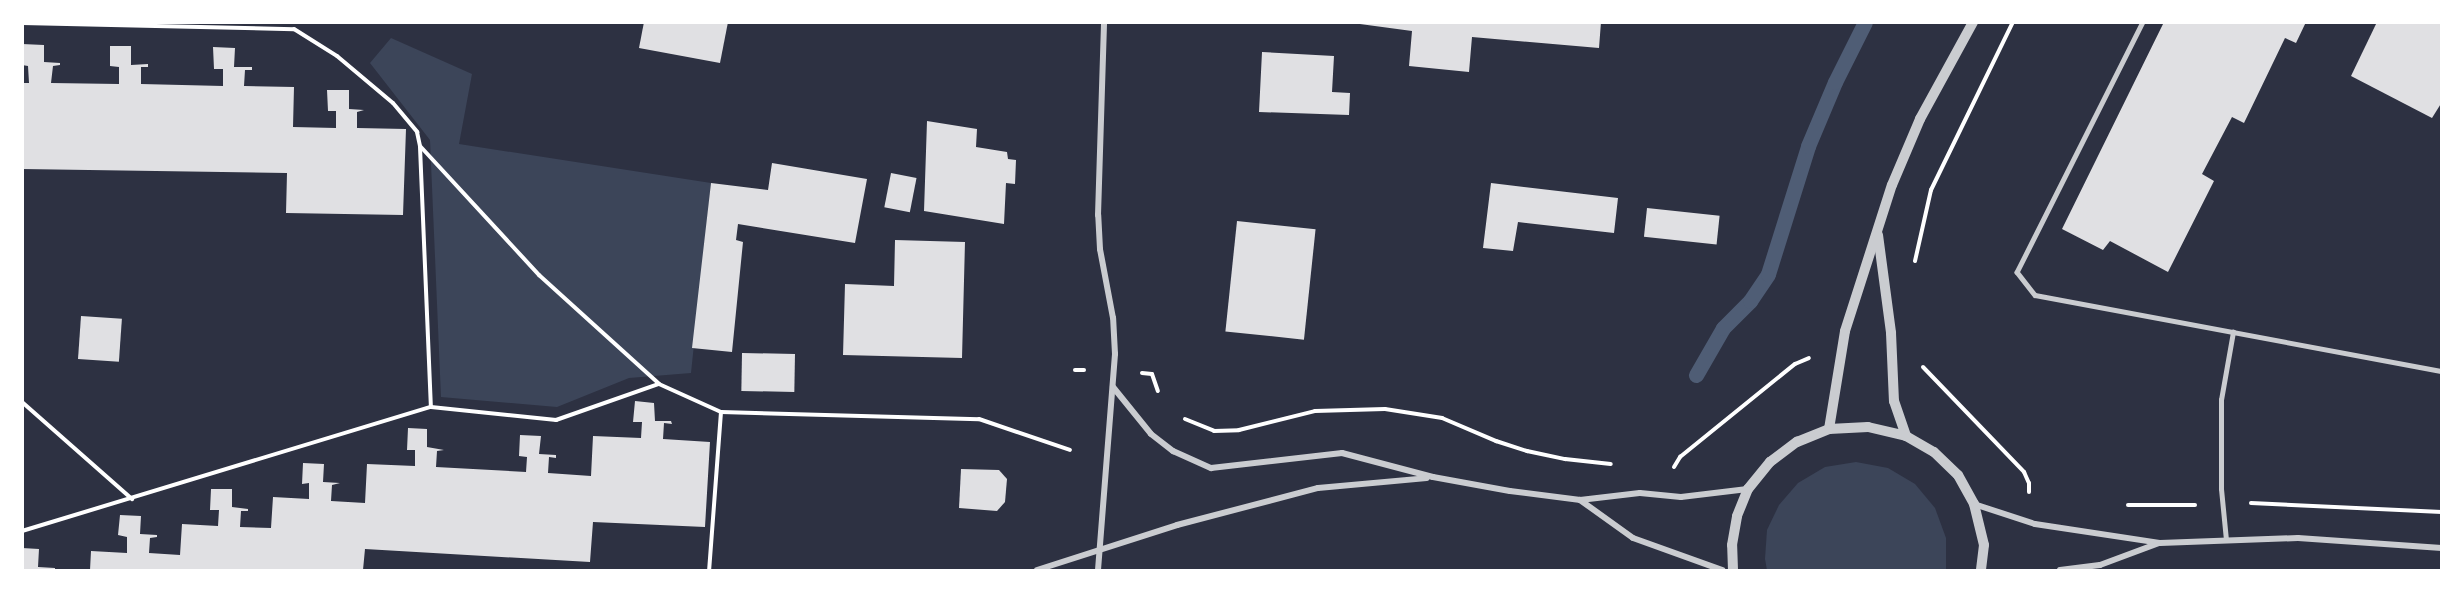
<!DOCTYPE html>
<html>
<head>
<meta charset="utf-8">
<style>
	body { margin:0 }
	#map { position:relative; width:2464px; height:593px; overflow:hidden; background:#2d3142; font-family:Rubik,sans-serif }
	div>[style] { position:absolute }
	[style*='--x'] { left:calc(var(--x)*1px); top:calc(var(--y)*1px); width:calc(var(--w)*1px); rotate:calc(var(--a)*1deg) }
	.green>* { inset:0; background:#3c4559 }
	.stream>* { height:15px; margin:-7.5px; padding:0 7.5px; transform-origin:7.5px; border-radius:7.5px; background:#4f5d75 }
	.building>* { inset:0; background:#e0e0e3; transform-origin:0 0 }
	.path>* { height:4px; margin:-2px; padding:0 2px; transform-origin:2px; border-radius:2px; background:#fff }
	.service>* { height:4.5px; margin:-2.25px; padding:0 2.25px; transform-origin:2.25px; border-radius:2.25px; background:#caccd0 }
	.minor>* { height:6px; margin:-3px; padding:0 3px; transform-origin:3px; border-radius:3px; background:#caccd0 }
	.tertiary>* { height:10px; margin:-5px; padding:0 5px; transform-origin:5px; border-radius:5px; background:#caccd0 }
	span { translate:-50% -50%; white-space:nowrap; text-align:center; line-height:1.15; -webkit-text-stroke:4.5px #fff; paint-order:stroke }
	.frame { position:absolute; inset:0; border:24px solid #fff; pointer-events:none }
</style>
</head>
<body>
<div id="map">
	<div class="green">
		<i style="clip-path:polygon(391px 38px,472px 74px,459px 144px,711px 183px,691px 373px,629px 378px,557px 407px,441px 397px,430px 140px,370px 63px)"></i>
		<i style="clip-path:polygon(1856px 462px,1888px 468px,1915px 484px,1935px 508px,1946px 538px,1946px 570px,1767px 570px,1765px 559px,1767px 530px,1779px 505px,1798px 483px,1825px 467px)"></i>
	</div>
	<div class="stream">
		<i style="--x:1696;--y:375;--w:54;--a:-60.1"></i>
		<i style="--x:1723;--y:328;--w:38;--a:-45"></i>
		<i style="--x:1750;--y:301;--w:32;--a:-56"></i>
		<i style="--x:1768;--y:274;--w:134;--a:-72.6"></i>
		<i style="--x:1808;--y:146;--w:69;--a:-67.1"></i>
		<i style="--x:1835;--y:82;--w:67;--a:-63.4"></i>
	</div>
	<div class="building">
		<i style="clip-path:polygon(644px 22px,728px 22px,720px 63px,639px 48px)"></i>
		<i style="clip-path:polygon(1345px 22px,1601px 22px,1599px 48px,1472px 37px,1469px 72px,1409px 66px,1412px 31px)"></i>
		<i style="clip-path:polygon(2164px 22px,2306px 22px,2296px 43px,2285px 38px,2244px 123px,2232px 117px,2202px 174px,2214px 181px,2168px 272px,2110px 241px,2103px 250px,2062px 229px)"></i>
		<i style="clip-path:polygon(2377px 22px,2442px 22px,2442px 102px,2432px 118px,2351px 76px)"></i>
		<i style="clip-path:polygon(22px 44px,44px 45px,44px 62px,60px 63px,60px 65px,53px 66px,51px 83px,119px 84px,119px 67px,110px 66px,110px 46px,131px 46px,131px 65px,148px 64px,148px 67px,141px 67px,141px 84px,223px 86px,223px 69px,214px 69px,213px 47px,235px 48px,234px 67px,252px 67px,252px 70px,245px 70px,244px 86px,294px 87px,293px 127px,336px 128px,336px 111px,328px 111px,327px 90px,349px 90px,349px 109px,364px 110px,357px 112px,357px 128px,406px 129px,403px 215px,286px 213px,287px 173px,22px 169px,22px 83px,29px 83px,28px 66px,22px 65px)"></i>
		<i style="clip-path:polygon(1262px 52px,1334px 56px,1332px 92px,1350px 93px,1349px 115px,1259px 112px)"></i>
		<i style="clip-path:polygon(927px 121px,977px 129px,976px 147px,1007px 152px,1008px 159px,1016px 160px,1015px 184px,1006px 183px,1004px 224px,924px 211px)"></i>
		<i style="clip-path:polygon(772px 163px,867px 179px,855px 243px,738px 224px,736px 240px,743px 242px,732px 352px,692px 348px,711px 183px,768px 190px)"></i>
		<i style="left:891px;top:173px;width:26px;height:35px;rotate:11deg"></i>
		<i style="clip-path:polygon(1491px 183px,1618px 198px,1614px 233px,1518px 222px,1513px 251px,1483px 248px)"></i>
		<i style="left:1647px;top:208px;width:73px;height:29px;rotate:6deg"></i>
		<i style="left:1237px;top:221px;width:79px;height:111px;rotate:6deg"></i>
		<i style="clip-path:polygon(895px 240px,965px 242px,962px 358px,843px 355px,845px 284px,894px 286px)"></i>
		<i style="left:81px;top:316px;width:41px;height:43px;rotate:4deg"></i>
		<i style="left:742px;top:353px;width:53px;height:38px;rotate:1deg"></i>
		<i style="clip-path:polygon(635px 401px,654px 403px,655px 421px,671px 421px,672px 424px,664px 423px,663px 439px,710px 442px,705px 527px,593px 522px,590px 562px,365px 549px,363px 570px,90px 570px,91px 551px,127px 553px,127px 537px,118px 535px,120px 515px,141px 516px,140px 534px,157px 535px,157px 537px,150px 538px,149px 553px,180px 555px,182px 524px,218px 526px,219px 510px,210px 510px,211px 489px,232px 489px,232px 507px,248px 509px,248px 511px,241px 511px,240px 527px,271px 528px,273px 497px,309px 499px,309px 483px,302px 484px,303px 463px,324px 464px,323px 482px,340px 483px,332px 485px,331px 501px,365px 503px,367px 464px,415px 466px,415px 450px,407px 450px,408px 428px,427px 429px,427px 447px,444px 450px,437px 451px,436px 467px,526px 472px,527px 457px,519px 456px,520px 435px,541px 436px,539px 454px,556px 455px,556px 458px,549px 457px,548px 473px,591px 476px,593px 436px,641px 438px,642px 422px,633px 422px)"></i>
		<i style="clip-path:polygon(961px 469px,999px 470px,1007px 479px,1005px 502px,997px 511px,959px 508px)"></i>
		<i style="clip-path:polygon(22px 548px,39px 549px,38px 567px,55px 568px,55px 570px,25px 570px,22px 569px)"></i>
	</div>
	<div class="path">
		<i style="--x:22;--y:23;--w:272;--a:1.3"></i>
		<i style="--x:294;--y:29;--w:51;--a:32.1"></i>
		<i style="--x:337;--y:56;--w:73;--a:40"></i>
		<i style="--x:393;--y:103;--w:38;--a:50"></i>
		<i style="--x:417;--y:132;--w:14;--a:78"></i>
		<i style="--x:420;--y:146;--w:176;--a:47.3"></i>
		<i style="--x:539;--y:275;--w:162;--a:42.2"></i>
		<i style="--x:659;--y:384;--w:68;--a:24.3"></i>
		<i style="--x:721;--y:412;--w:158;--a:94.3"></i>
		<i style="--x:420;--y:147;--w:260;--a:87.6"></i>
		<i style="--x:1915;--y:261;--w:73;--a:-77.3"></i>
		<i style="--x:1931;--y:190;--w:187;--a:-64"></i>
		<i style="--x:1923;--y:367;--w:146;--a:46.1"></i>
		<i style="--x:2024;--y:472;--w:12;--a:66"></i>
		<i style="--x:2029;--y:483;--w:9;--a:90"></i>
		<i style="--x:1075;--y:370;--w:9;--a:0"></i>
		<i style="--x:1142;--y:373;--w:10;--a:6"></i>
		<i style="--x:1152;--y:374;--w:18;--a:71"></i>
		<i style="--x:22;--y:402;--w:147;--a:41.4"></i>
		<i style="--x:721;--y:412;--w:258;--a:1.6"></i>
		<i style="--x:979;--y:419;--w:96;--a:18.8"></i>
		<i style="--x:1185;--y:419;--w:31;--a:22"></i>
		<i style="--x:1214;--y:431;--w:25;--a:-2"></i>
		<i style="--x:1239;--y:430;--w:78;--a:-14"></i>
		<i style="--x:1315;--y:411;--w:70;--a:-1.6"></i>
		<i style="--x:1385;--y:409;--w:58;--a:9"></i>
		<i style="--x:1442;--y:418;--w:59;--a:23.1"></i>
		<i style="--x:1496;--y:441;--w:33;--a:18"></i>
		<i style="--x:1527;--y:451;--w:39;--a:12"></i>
		<i style="--x:1565;--y:459;--w:46;--a:6.2"></i>
		<i style="--x:1674;--y:467;--w:12;--a:-59"></i>
		<i style="--x:1680;--y:457;--w:148;--a:-39"></i>
		<i style="--x:1795;--y:364;--w:15;--a:-23"></i>
		<i style="--x:2251;--y:503;--w:191;--a:2.7"></i>
		<i style="--x:2128;--y:505;--w:67;--a:0"></i>
		<i style="--x:22;--y:531;--w:427;--a:-16.9"></i>
		<i style="--x:431;--y:407;--w:126;--a:5.9"></i>
		<i style="--x:556;--y:420;--w:109;--a:-19.3"></i>
	</div>
	<div class="service">
		<i style="--x:2143;--y:22;--w:280;--a:116.7"></i>
		<i style="--x:2017;--y:272;--w:29;--a:52"></i>
		<i style="--x:2035;--y:295;--w:414;--a:10.6"></i>
		<i style="--x:2226;--y:540;--w:51;--a:-95.6"></i>
		<i style="--x:2221;--y:489;--w:89;--a:-90"></i>
		<i style="--x:2221;--y:400;--w:69;--a:-80"></i>
	</div>
	<div class="minor">
		<i style="--x:1113;--y:387;--w:60;--a:51"></i>
		<i style="--x:1151;--y:434;--w:28;--a:38"></i>
		<i style="--x:1173;--y:451;--w:42;--a:24.1"></i>
		<i style="--x:1211;--y:468;--w:132;--a:-6.5"></i>
		<i style="--x:1342;--y:453;--w:94;--a:14.8"></i>
		<i style="--x:1433;--y:477;--w:78;--a:10.3"></i>
		<i style="--x:1510;--y:491;--w:71;--a:7.3"></i>
		<i style="--x:1580;--y:500;--w:60;--a:-6.7"></i>
		<i style="--x:1640;--y:493;--w:41;--a:5.6"></i>
		<i style="--x:1681;--y:497;--w:67;--a:-6.8"></i>
		<i style="--x:1580;--y:500;--w:65;--a:35.6"></i>
		<i style="--x:1633;--y:538;--w:95;--a:19.8"></i>
		<i style="--x:1974;--y:504;--w:64;--a:18.2"></i>
		<i style="--x:2035;--y:524;--w:126;--a:8.6"></i>
		<i style="--x:2160;--y:543;--w:138;--a:-2.1"></i>
		<i style="--x:2298;--y:538;--w:144;--a:4"></i>
		<i style="--x:1037;--y:570;--w:147;--a:-17.8"></i>
		<i style="--x:1177;--y:525;--w:146;--a:-14.7"></i>
		<i style="--x:1318;--y:488;--w:109;--a:-5.2"></i>
		<i style="--x:1098;--y:570;--w:217;--a:-85.5"></i>
		<i style="--x:1115;--y:354;--w:36;--a:-93"></i>
		<i style="--x:1113;--y:318;--w:70;--a:-100.7"></i>
		<i style="--x:1100;--y:249;--w:34;--a:-93"></i>
		<i style="--x:1098;--y:215;--w:193;--a:-88.2"></i>
		<i style="--x:2060;--y:570;--w:40;--a:-7.1"></i>
		<i style="--x:2100;--y:565;--w:63;--a:-20.4"></i>
	</div>
	<div class="tertiary">
		<i style="--x:1878;--y:235;--w:99;--a:82.4"></i>
		<i style="--x:1891;--y:333;--w:68;--a:87.5"></i>
		<i style="--x:1894;--y:401;--w:37;--a:71"></i>
		<i style="--x:1829;--y:429;--w:99;--a:-80.7"></i>
		<i style="--x:1845;--y:331;--w:153;--a:-72.2"></i>
		<i style="--x:1892;--y:185;--w:72;--a:-67"></i>
		<i style="--x:1920;--y:119;--w:111;--a:-61.3"></i>
		<i style="--x:1733;--y:570;--w:25;--a:-92"></i>
		<i style="--x:1732;--y:545;--w:29;--a:-80"></i>
		<i style="--x:1737;--y:516;--w:29;--a:-68"></i>
		<i style="--x:1748;--y:489;--w:35;--a:-51"></i>
		<i style="--x:1770;--y:462;--w:34;--a:-37"></i>
		<i style="--x:1797;--y:442;--w:35;--a:-22"></i>
		<i style="--x:1829;--y:429;--w:39;--a:-3"></i>
		<i style="--x:1868;--y:427;--w:39;--a:13"></i>
		<i style="--x:1906;--y:436;--w:32;--a:30"></i>
		<i style="--x:1934;--y:452;--w:33;--a:44"></i>
		<i style="--x:1958;--y:475;--w:33;--a:61"></i>
		<i style="--x:1974;--y:504;--w:42;--a:76.3"></i>
		<i style="--x:1984;--y:545;--w:25;--a:97"></i>
	</div>
	<div class="frame"></div>
</div>
</body>
</html>
